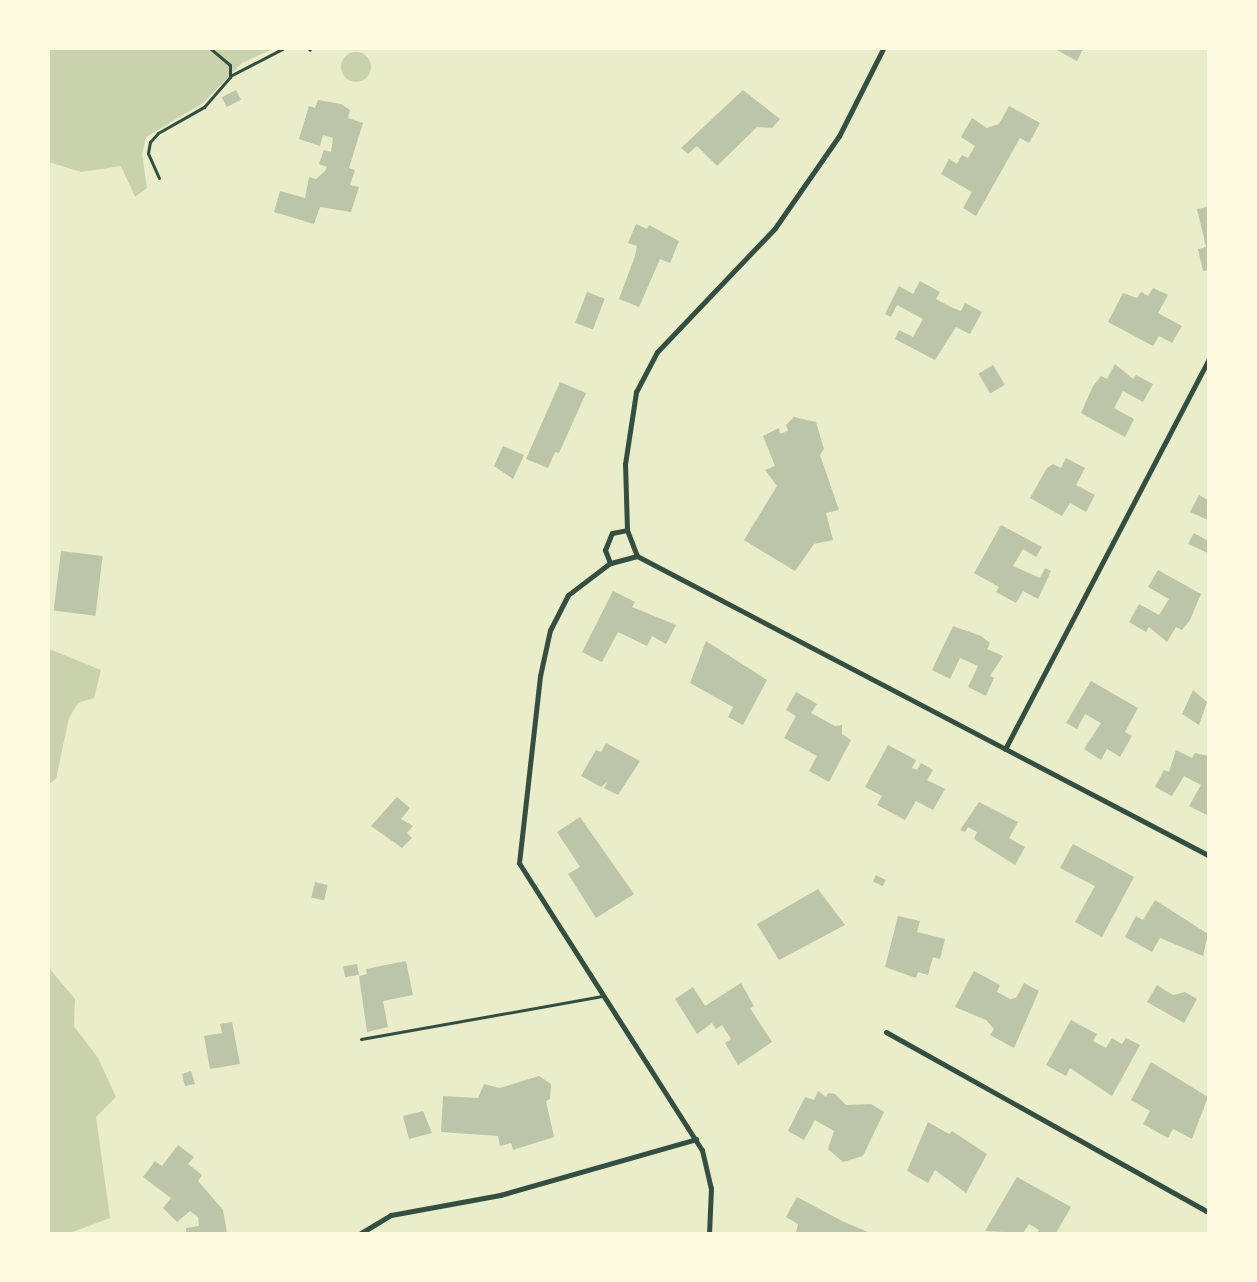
<!DOCTYPE html>
<html>
<head>
<meta charset="utf-8">
<style>
	body { margin:0 }
	#map { position:relative; width:1257px; height:1282px; overflow:hidden; background:#e9edc9; font-family:"PT Sans Narrow",sans-serif }
	div>[style] { position:absolute }
	[style*='--x'] { left:calc(var(--x)*1px); top:calc(var(--y)*1px); width:calc(var(--w)*1px); rotate:calc(var(--a)*1deg) }
	.green>* { inset:0; background:#cad2ad }
	.round { border-radius:50% }
	.building>* { inset:0; background:#bcc5a7; transform-origin:0 0 }
	.path>* { height:3px; margin:-1.5px; padding:0 1.5px; transform-origin:1.5px; border-radius:1.5px; background:#344e41 }
	.service>* { height:3px; margin:-1.5px; padding:0 1.5px; transform-origin:1.5px; border-radius:1.5px; background:#344e41 }
	.minor>* { height:5px; margin:-2.5px; padding:0 2.5px; transform-origin:2.5px; border-radius:2.5px; background:#344e41 }
	span { translate:-50% -50%; white-space:nowrap; text-align:center; line-height:1.15; -webkit-text-stroke:4px #fefae0; paint-order:stroke }
	.frame { position:absolute; inset:0; border:50px solid #fefae0; pointer-events:none }
</style>
</head>
<body>
<div id="map">
	<div class="green">
		<i style="clip-path:polygon(49px 49px,273px 49px,242px 63px,203px 103px,146px 137px,142px 154px,147px 188px,135px 197px,121px 166px,81px 172px,49px 162px)"></i>
		<i class="round" style="left:341px;top:52px;width:30px;height:30px"></i>
		<i style="clip-path:polygon(49px 649px,101px 670px,94px 698px,78px 703px,69px 718px,56px 779px,49px 784px)"></i>
		<i style="clip-path:polygon(49px 968px,75px 999px,74px 1026px,98px 1058px,116px 1097px,96px 1117px,110px 1218px,70px 1233px,49px 1233px)"></i>
	</div>
	<div class="building">
		<i style="clip-path:polygon(1055px 49px,1083px 49px,1077px 61px)"></i>
		<i style="left:236px;top:90px;width:11px;height:16px;rotate:63deg"></i>
		<i style="clip-path:polygon(743px 90px,780px 119px,772px 128px,757px 127px,717px 166px,697px 146px,688px 154px,681px 148px)"></i>
		<i style="clip-path:polygon(318px 100px,341px 104px,350px 110px,348px 118px,363px 123px,349px 168px,355px 170px,350px 185px,359px 187px,351px 212px,320px 207px,314px 224px,274px 212px,280px 191px,305px 198px,309px 177px,316px 179px,325px 171px,327px 167px,319px 164px,324px 150px,331px 152px,333px 138px,323px 135px,320px 146px,299px 139px,309px 106px,315px 108px)"></i>
		<i style="clip-path:polygon(1009px 106px,1040px 123px,1029px 143px,1020px 138px,976px 216px,963px 208px,972px 192px,941px 174px,949px 159px,957px 164px,962px 155px,968px 158px,975px 146px,961px 137px,972px 118px,987px 128px,999px 124px)"></i>
		<i style="clip-path:polygon(1208px 207px,1208px 270px,1203px 271px,1198px 249px,1206px 247px,1197px 209px)"></i>
		<i style="clip-path:polygon(636px 224px,647px 229px,649px 225px,679px 241px,670px 263px,660px 259px,639px 307px,619px 299px,635px 256px,637px 246px,628px 243px)"></i>
		<i style="clip-path:polygon(920px 281px,940px 292px,936px 299px,953px 308px,961px 311px,965px 303px,982px 312px,970px 334px,956px 327px,935px 360px,895px 339px,899px 330px,913px 337px,923px 319px,897px 305px,891px 317px,885px 314px,899px 286px,913px 294px)"></i>
		<i style="clip-path:polygon(1153px 288px,1168px 295px,1158px 313px,1182px 326px,1172px 343px,1159px 336px,1153px 346px,1108px 322px,1123px 293px,1137px 298px,1141px 292px,1148px 296px)"></i>
		<i style="left:587px;top:292px;width:19px;height:33px;rotate:21deg"></i>
		<i style="clip-path:polygon(1115px 364px,1133px 379px,1136px 375px,1153px 384px,1143px 402px,1123px 391px,1114px 408px,1134px 419px,1125px 437px,1081px 413px,1093px 386px,1101px 376px,1107px 379px)"></i>
		<i style="left:993px;top:365px;width:23px;height:17px;rotate:59deg"></i>
		<i style="clip-path:polygon(560px 382px,586px 393px,559px 453px,555px 452px,548px 468px,526px 459px)"></i>
		<i style="clip-path:polygon(794px 417px,816px 422px,824px 449px,820px 455px,839px 510px,826px 513px,833px 540px,814px 544px,795px 571px,744px 540px,777px 486px,765px 470px,775px 466px,763px 436px,779px 428px,780px 434px,788px 431px,786px 425px)"></i>
		<i style="clip-path:polygon(503px 446px,524px 455px,513px 479px,494px 466px)"></i>
		<i style="clip-path:polygon(1066px 458px,1085px 468px,1076px 485px,1095px 495px,1086px 512px,1070px 503px,1062px 516px,1030px 498px,1047px 468px,1053px 464px,1061px 468px)"></i>
		<i style="clip-path:polygon(1199px 495px,1208px 500px,1208px 520px,1190px 512px)"></i>
		<i style="clip-path:polygon(1001px 525px,1042px 547px,1036px 557px,1023px 549px,1013px 566px,1040px 578px,1045px 568px,1051px 571px,1038px 599px,1023px 591px,1016px 603px,996px 592px,999px 587px,974px 573px)"></i>
		<i style="clip-path:polygon(1194px 533px,1208px 541px,1208px 553px,1188px 544px)"></i>
		<i style="left:61px;top:551px;width:42px;height:60px;rotate:7deg"></i>
		<i style="clip-path:polygon(1158px 570px,1201px 594px,1190px 620px,1182px 630px,1176px 627px,1167px 642px,1149px 627px,1146px 632px,1129px 622px,1139px 604px,1159px 615px,1169px 599px,1148px 587px)"></i>
		<i style="clip-path:polygon(613px 591px,635px 602px,632px 607px,676px 625px,666px 644px,652px 636px,647px 646px,618px 632px,602px 662px,582px 652px)"></i>
		<i style="clip-path:polygon(953px 626px,981px 636px,990px 643px,987px 649px,1003px 656px,990px 676px,994px 678px,986px 696px,968px 687px,978px 666px,960px 658px,950px 679px,932px 670px)"></i>
		<i style="clip-path:polygon(706px 641px,767px 680px,743px 725px,728px 717px,733px 707px,690px 683px)"></i>
		<i style="clip-path:polygon(1091px 681px,1138px 708px,1125px 732px,1132px 736px,1120px 757px,1107px 749px,1101px 760px,1084px 749px,1101px 723px,1085px 714px,1077px 729px,1066px 723px)"></i>
		<i style="clip-path:polygon(1193px 690px,1207px 702px,1199px 725px,1182px 714px)"></i>
		<i style="clip-path:polygon(796px 692px,817px 704px,811px 713px,835px 726px,842px 725px,842px 734px,851px 740px,829px 782px,809px 771px,817px 756px,784px 738px,796px 716px,786px 710px)"></i>
		<i style="clip-path:polygon(606px 743px,640px 761px,618px 795px,604px 788px,608px 781px,601px 787px,581px 776px,596px 750px,601px 752px)"></i>
		<i style="clip-path:polygon(888px 745px,916px 760px,912px 768px,917px 770px,921px 763px,933px 770px,927px 780px,945px 789px,933px 810px,916px 801px,905px 820px,877px 805px,882px 796px,865px 787px)"></i>
		<i style="clip-path:polygon(1176px 750px,1192px 758px,1195px 753px,1208px 756px,1207px 815px,1189px 806px,1201px 785px,1184px 776px,1172px 796px,1155px 787px,1164px 770px,1169px 772px)"></i>
		<i style="clip-path:polygon(397px 797px,410px 808px,401px 819px,413px 826px,407px 833px,412px 838px,402px 848px,371px 826px)"></i>
		<i style="clip-path:polygon(979px 802px,1018px 822px,1009px 838px,1025px 847px,1015px 865px,974px 839px,977px 832px,968px 827px,965px 832px,960px 830px)"></i>
		<i style="clip-path:polygon(580px 817px,634px 894px,596px 918px,568px 874px,580px 867px,557px 832px)"></i>
		<i style="clip-path:polygon(1073px 844px,1134px 877px,1102px 937px,1075px 922px,1095px 886px,1060px 868px)"></i>
		<i style="left:876px;top:875px;width:11px;height:7px;rotate:27deg"></i>
		<i style="left:315px;top:882px;width:13px;height:16px;rotate:13deg"></i>
		<i style="clip-path:polygon(818px 889px,845px 925px,779px 960px,757px 924px)"></i>
		<i style="clip-path:polygon(1155px 900px,1208px 934px,1203px 956px,1160px 938px,1152px 952px,1125px 937px,1136px 916px,1143px 920px)"></i>
		<i style="clip-path:polygon(898px 916px,920px 921px,917px 932px,945px 939px,940px 959px,933px 957px,928px 975px,918px 972px,916px 978px,885px 967px)"></i>
		<i style="clip-path:polygon(406px 961px,413px 995px,383px 1001px,388px 1027px,367px 1032px,359px 976px,367px 974px,366px 969px)"></i>
		<i style="left:357px;top:964px;width:11px;height:14px;rotate:80deg"></i>
		<i style="clip-path:polygon(974px 971px,1000px 985px,997px 992px,1010px 999px,1016px 998px,1024px 983px,1039px 991px,1014px 1048px,990px 1035px,994px 1029px,986px 1020px,955px 1007px)"></i>
		<i style="clip-path:polygon(741px 983px,754px 1006px,750px 1008px,772px 1042px,738px 1065px,725px 1043px,731px 1039px,722px 1025px,716px 1029px,712px 1023px,697px 1034px,675px 999px,693px 987px,705px 1006px)"></i>
		<i style="clip-path:polygon(1157px 985px,1173px 995px,1185px 992px,1197px 999px,1184px 1023px,1147px 1002px)"></i>
		<i style="clip-path:polygon(1071px 1020px,1097px 1034px,1093px 1041px,1106px 1048px,1112px 1038px,1122px 1044px,1126px 1038px,1140px 1045px,1112px 1096px,1070px 1068px,1066px 1076px,1046px 1065px)"></i>
		<i style="clip-path:polygon(232px 1022px,240px 1064px,210px 1069px,204px 1036px,222px 1033px,220px 1024px)"></i>
		<i style="clip-path:polygon(1151px 1062px,1208px 1097px,1192px 1139px,1173px 1129px,1168px 1138px,1143px 1124px,1150px 1111px,1131px 1100px)"></i>
		<i style="clip-path:polygon(191px 1071px,195px 1084px,185px 1086px,182px 1074px)"></i>
		<i style="clip-path:polygon(539px 1076px,551px 1084px,550px 1099px,546px 1101px,554px 1137px,513px 1150px,511px 1143px,500px 1146px,498px 1136px,441px 1132px,443px 1096px,478px 1098px,484px 1084px,500px 1088px)"></i>
		<i style="clip-path:polygon(818px 1091px,826px 1097px,828px 1093px,835px 1094px,846px 1105px,871px 1104px,884px 1112px,863px 1156px,843px 1162px,828px 1149px,834px 1131px,815px 1120px,804px 1140px,788px 1131px,805px 1097px,814px 1100px)"></i>
		<i style="clip-path:polygon(423px 1111px,432px 1133px,409px 1139px,403px 1116px)"></i>
		<i style="clip-path:polygon(928px 1122px,949px 1134px,952px 1131px,987px 1154px,966px 1193px,935px 1170px,928px 1183px,907px 1171px)"></i>
		<i style="clip-path:polygon(178px 1145px,194px 1157px,188px 1164px,202px 1175px,198px 1181px,223px 1210px,227px 1233px,186px 1233px,186px 1228px,199px 1226px,198px 1217px,190px 1211px,177px 1222px,163px 1208px,171px 1198px,143px 1177px,155px 1161px,162px 1166px)"></i>
		<i style="clip-path:polygon(1017px 1177px,1071px 1207px,1056px 1233px,1037px 1233px,1039px 1230px,1029px 1224px,1023px 1233px,985px 1231px)"></i>
		<i style="clip-path:polygon(797px 1197px,842px 1221px,870px 1233px,796px 1233px,798px 1224px,786px 1217px)"></i>
	</div>
	<div class="path">
		<i style="--x:309;--y:49;--w:1;--a:45"></i>
		<i style="--x:230;--y:76;--w:59;--a:-27.4"></i>
		<i style="--x:159;--y:178;--w:27;--a:-114"></i>
		<i style="--x:148;--y:153;--w:11;--a:-80"></i>
		<i style="--x:150;--y:142;--w:12;--a:-48"></i>
		<i style="--x:158;--y:133;--w:53;--a:-29.5"></i>
		<i style="--x:204;--y:107;--w:40;--a:-49"></i>
		<i style="--x:230;--y:77;--w:12;--a:-90"></i>
		<i style="--x:230;--y:65;--w:25;--a:-140"></i>
	</div>
	<div class="service">
		<i style="--x:361;--y:1039;--w:245;--a:-10.1"></i>
	</div>
	<div class="minor">
		<i style="--x:637;--y:556;--w:28;--a:165"></i>
		<i style="--x:610;--y:563;--w:53;--a:142.7"></i>
		<i style="--x:568;--y:595;--w:39;--a:117"></i>
		<i style="--x:550;--y:630;--w:47;--a:102.3"></i>
		<i style="--x:540;--y:676;--w:188;--a:96.4"></i>
		<i style="--x:519;--y:863;--w:340;--a:57.5"></i>
		<i style="--x:702;--y:1150;--w:39;--a:77"></i>
		<i style="--x:711;--y:1188;--w:45;--a:92.5"></i>
		<i style="--x:637;--y:556;--w:645;--a:27.64"></i>
		<i style="--x:637;--y:556;--w:28;--a:-111"></i>
		<i style="--x:627;--y:530;--w:66;--a:-91.7"></i>
		<i style="--x:625;--y:464;--w:73;--a:-81.3"></i>
		<i style="--x:636;--y:392;--w:45;--a:-62.3"></i>
		<i style="--x:657;--y:352;--w:171;--a:-46.4"></i>
		<i style="--x:775;--y:228;--w:112;--a:-55.2"></i>
		<i style="--x:839;--y:136;--w:97;--a:-63.2"></i>
		<i style="--x:610;--y:563;--w:14;--a:-111"></i>
		<i style="--x:605;--y:550;--w:18;--a:-68"></i>
		<i style="--x:612;--y:533;--w:15;--a:-11"></i>
		<i style="--x:1005;--y:749;--w:439;--a:-62.4"></i>
		<i style="--x:886;--y:1032;--w:369;--a:29.2"></i>
		<i style="--x:361;--y:1233;--w:35;--a:-31"></i>
		<i style="--x:391;--y:1215;--w:111;--a:-10.4"></i>
		<i style="--x:500;--y:1195;--w:204;--a:-15.9"></i>
	</div>
	<div class="frame"></div>
</div>
</body>
</html>
